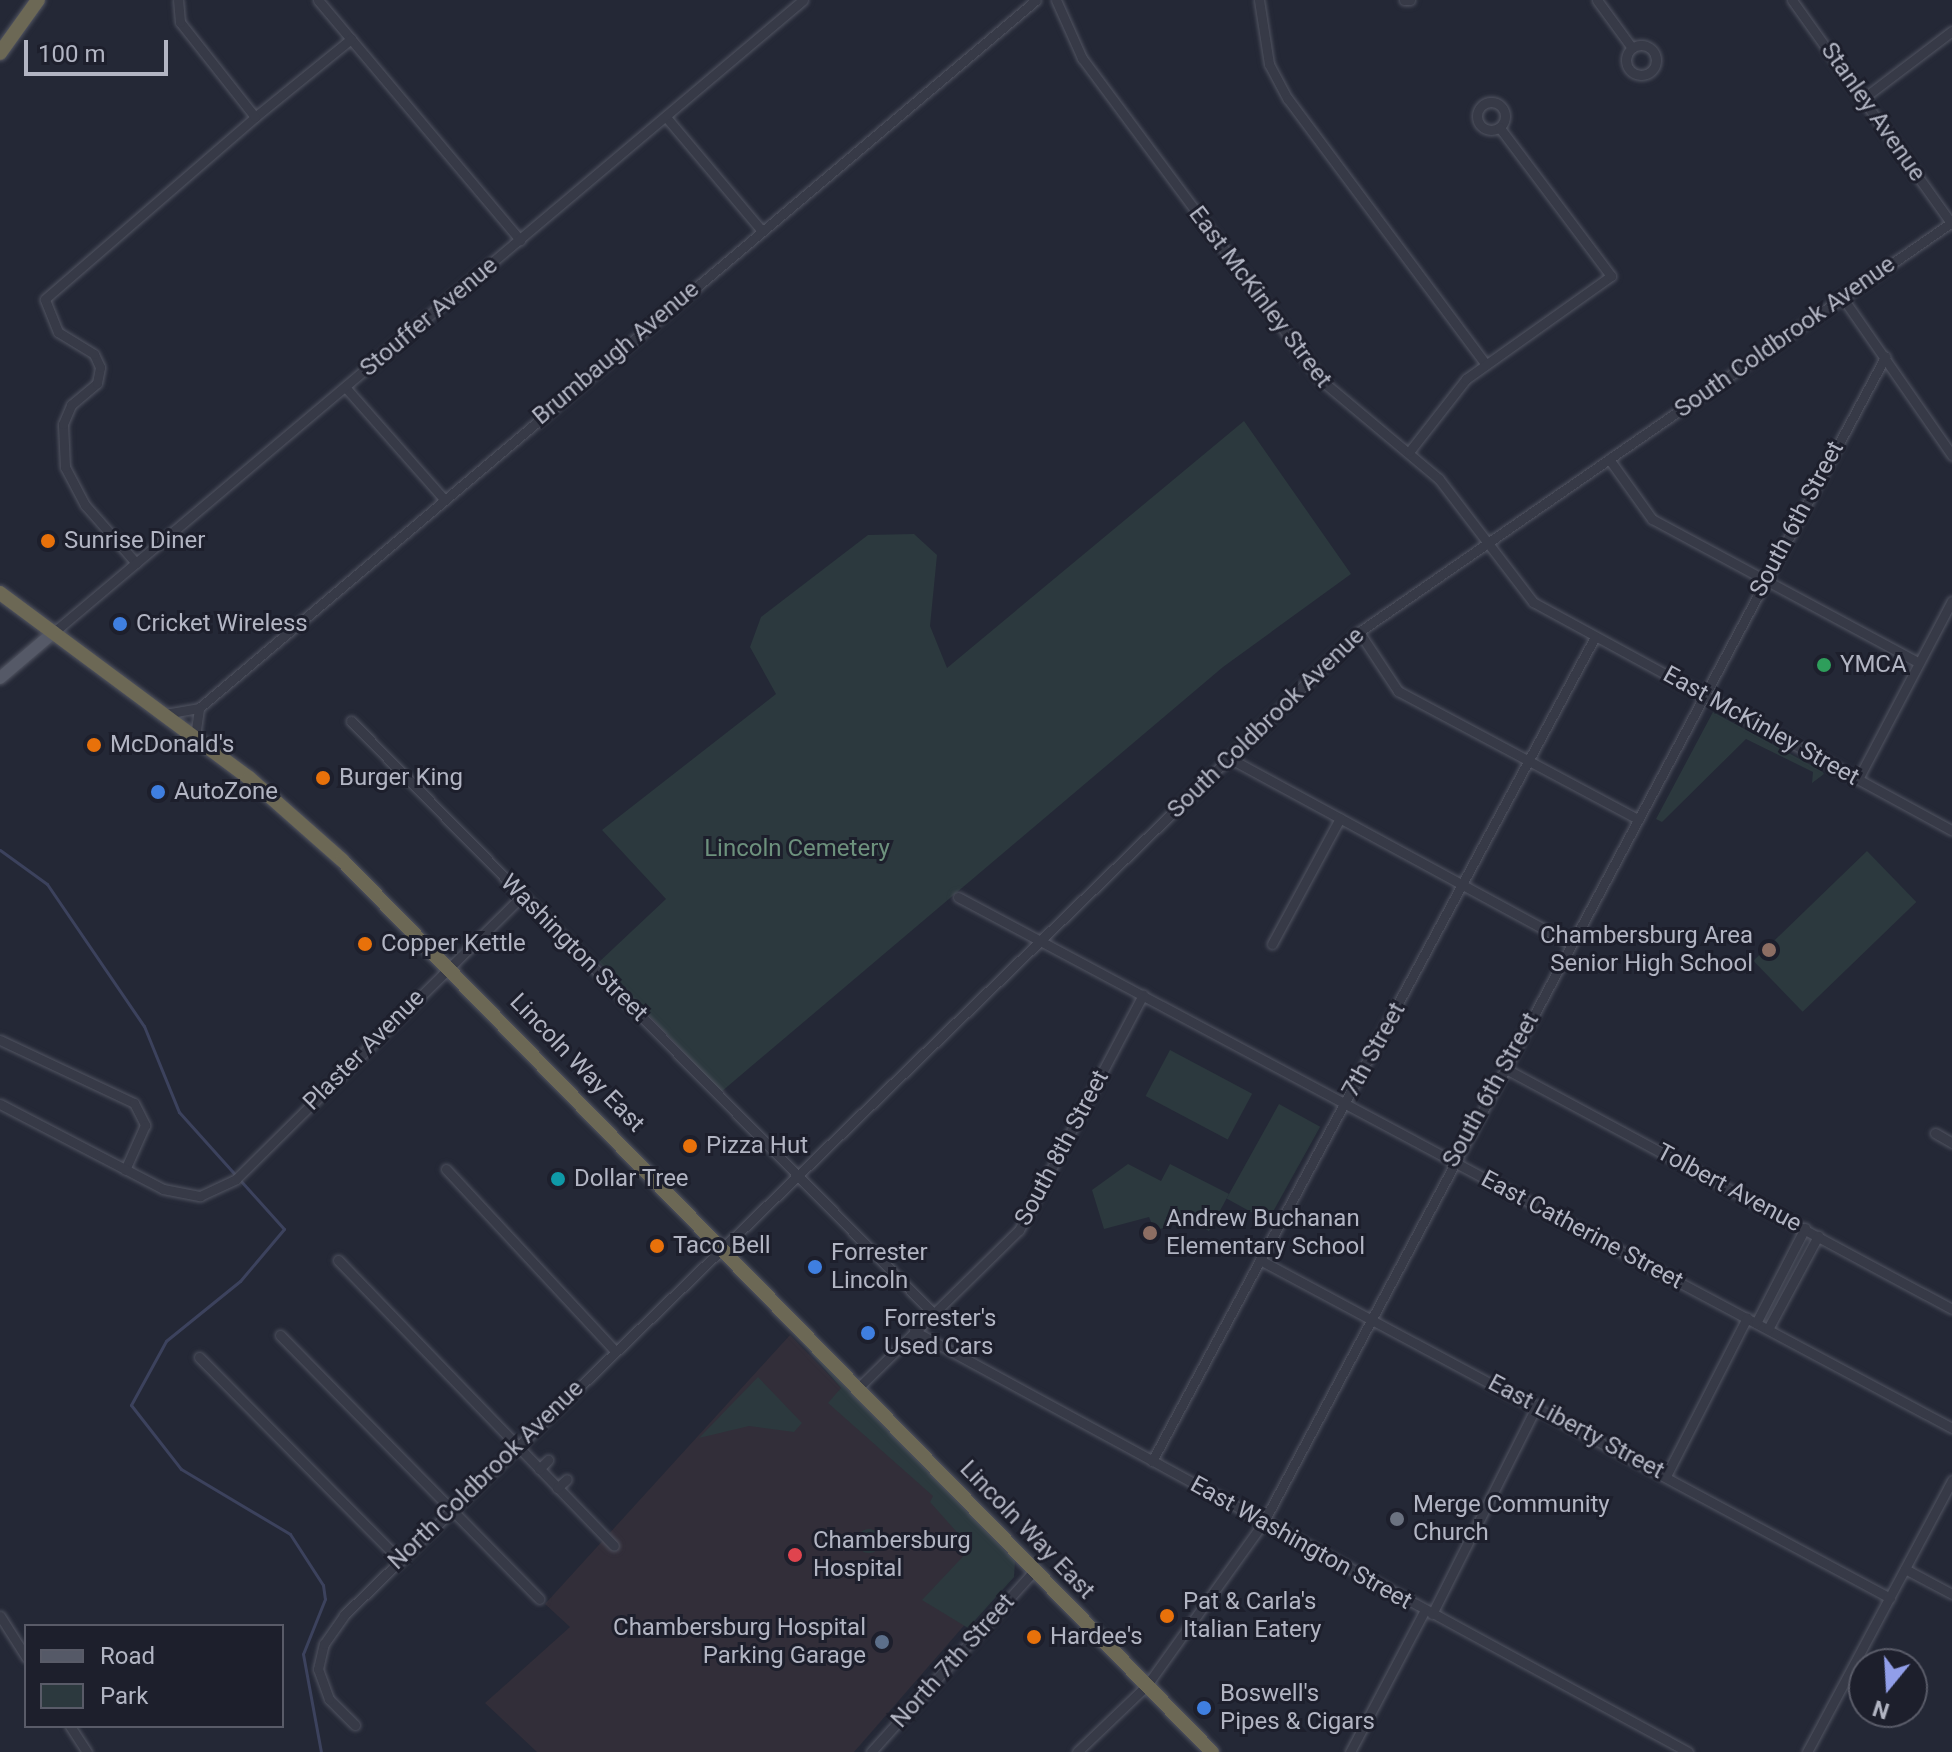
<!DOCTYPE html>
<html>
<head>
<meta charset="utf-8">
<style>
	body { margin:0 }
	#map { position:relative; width:1952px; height:1752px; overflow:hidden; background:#242836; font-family:Roboto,sans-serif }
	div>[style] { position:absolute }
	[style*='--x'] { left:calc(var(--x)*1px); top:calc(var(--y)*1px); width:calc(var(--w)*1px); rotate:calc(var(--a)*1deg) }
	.medical>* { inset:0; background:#322e39 }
	.green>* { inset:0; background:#2c393e; transform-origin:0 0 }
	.round { border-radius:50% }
	.stream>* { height:3px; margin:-1.5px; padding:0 1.5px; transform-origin:1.5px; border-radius:1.5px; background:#3c425d }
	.roads { filter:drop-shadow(0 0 2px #525562) drop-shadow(0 0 2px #525562) }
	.minor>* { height:9px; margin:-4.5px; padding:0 4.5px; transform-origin:4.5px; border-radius:4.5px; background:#373a47 }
	.minor>.ring { margin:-4.5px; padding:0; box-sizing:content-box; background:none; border:9px solid #373a47; border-radius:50% }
	.major>* { height:12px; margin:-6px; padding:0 6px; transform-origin:6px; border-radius:6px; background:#555967 }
	.highway>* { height:14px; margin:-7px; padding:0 7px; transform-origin:7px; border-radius:7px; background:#6c6855 }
	.dots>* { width:22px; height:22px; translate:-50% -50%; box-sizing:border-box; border:4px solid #1d1f2c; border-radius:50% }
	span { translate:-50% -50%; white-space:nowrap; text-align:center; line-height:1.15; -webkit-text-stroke:6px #1d1f2c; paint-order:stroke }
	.street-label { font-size:24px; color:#b2b5c3 }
	.poi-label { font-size:24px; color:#b2b5c3 }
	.left { translate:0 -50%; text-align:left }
	.right { translate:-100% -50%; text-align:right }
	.park-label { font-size:24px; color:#6d917d }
	.legend { position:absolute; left:24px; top:1624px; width:260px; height:104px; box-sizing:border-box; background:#1d1f2c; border:2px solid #595b68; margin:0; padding:10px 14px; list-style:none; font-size:24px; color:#b2b5c3 }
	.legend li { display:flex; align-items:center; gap:16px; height:40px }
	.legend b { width:40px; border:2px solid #595b68 }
	.north { position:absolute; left:1848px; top:1648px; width:80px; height:80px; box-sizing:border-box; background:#1d1f2c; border:2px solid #595b68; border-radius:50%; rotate:198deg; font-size:22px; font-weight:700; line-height:32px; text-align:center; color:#b2b5c3 }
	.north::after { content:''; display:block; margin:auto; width:28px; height:36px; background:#919ee9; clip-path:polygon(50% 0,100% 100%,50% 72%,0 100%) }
	.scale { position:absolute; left:24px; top:40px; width:144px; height:36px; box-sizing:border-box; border:4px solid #b2b5c3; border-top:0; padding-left:10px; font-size:24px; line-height:28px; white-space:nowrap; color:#b2b5c3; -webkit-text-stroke:6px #1d1f2c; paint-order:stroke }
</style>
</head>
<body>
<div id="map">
	<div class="medical">
		<i style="clip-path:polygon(790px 1335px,1015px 1567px,854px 1752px,537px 1752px,485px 1703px,570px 1627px,545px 1604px)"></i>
	</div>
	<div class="green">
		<i style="clip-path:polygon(1244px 421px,1351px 574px,1223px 667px,721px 1092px,599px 962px,666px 899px,602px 830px,776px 694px,750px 647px,761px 617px,868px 535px,914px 534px,937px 555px,930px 626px,947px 668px)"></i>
		<i style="clip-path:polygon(1713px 712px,1822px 771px,1824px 774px,1812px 783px,1813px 772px,1746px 739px,1662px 822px,1656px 819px)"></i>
		<i style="left:1867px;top:851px;width:71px;height:158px;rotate:46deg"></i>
		<i style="left:1170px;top:1050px;width:93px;height:52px;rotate:28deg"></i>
		<i style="left:1279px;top:1104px;width:47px;height:108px;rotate:29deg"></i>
		<i style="clip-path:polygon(1128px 1164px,1161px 1181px,1170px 1164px,1229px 1194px,1209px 1231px,1187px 1219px,1155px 1231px,1149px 1217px,1104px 1229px,1092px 1190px)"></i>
		<i style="clip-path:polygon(793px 1332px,1015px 1561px,1014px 1577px,968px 1628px,922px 1600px,971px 1548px,930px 1502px,933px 1496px,828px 1403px,841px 1388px)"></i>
		<i style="clip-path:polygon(758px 1377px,802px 1423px,794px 1432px,749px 1426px,699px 1438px)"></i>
		<i class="round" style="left:857px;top:1529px;width:24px;height:24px"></i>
	</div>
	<div class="stream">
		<i style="--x:0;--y:850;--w:58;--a:35.9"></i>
		<i style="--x:47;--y:884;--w:172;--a:55.7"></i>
		<i style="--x:144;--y:1026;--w:93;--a:67.9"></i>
		<i style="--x:179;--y:1112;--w:157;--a:48.1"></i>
		<i style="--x:284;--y:1229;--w:68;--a:130.2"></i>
		<i style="--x:240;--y:1281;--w:95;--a:141"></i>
		<i style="--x:166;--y:1341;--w:73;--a:118.7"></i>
		<i style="--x:131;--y:1405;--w:81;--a:52"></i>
		<i style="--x:181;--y:1469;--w:127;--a:30.8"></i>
		<i style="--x:290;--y:1534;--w:61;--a:57.1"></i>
		<i style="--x:323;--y:1585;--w:14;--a:82"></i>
		<i style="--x:325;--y:1599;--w:59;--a:111.8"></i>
		<i style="--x:303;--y:1654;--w:100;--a:79.6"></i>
	</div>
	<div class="roads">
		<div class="minor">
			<i style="--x:318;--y:0;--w:314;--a:49.9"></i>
			<i style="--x:1056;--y:0;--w:64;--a:65.9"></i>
			<i style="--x:1082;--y:58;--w:401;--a:53.4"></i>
			<i style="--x:1321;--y:380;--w:154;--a:40"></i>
			<i style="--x:1439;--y:479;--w:155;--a:52.6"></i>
			<i style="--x:1533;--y:602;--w:477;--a:28.6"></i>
			<i style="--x:1259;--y:0;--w:65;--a:81.1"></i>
			<i style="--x:1269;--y:64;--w:40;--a:62"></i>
			<i style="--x:1288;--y:99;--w:329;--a:53.3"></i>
			<i style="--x:1404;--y:0;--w:6;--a:0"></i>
			<i style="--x:1597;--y:0;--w:59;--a:53.9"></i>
			<i style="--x:1792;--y:0;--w:275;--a:54.5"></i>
			<i class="ring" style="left:1626px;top:45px;width:21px;height:21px"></i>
			<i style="--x:1865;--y:97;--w:109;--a:-37.2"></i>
			<i class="ring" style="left:1477px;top:102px;width:19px;height:19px"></i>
			<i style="--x:255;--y:117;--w:124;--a:-39.1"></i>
			<i style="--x:666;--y:117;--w:149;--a:49.9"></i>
			<i style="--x:1842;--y:297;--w:193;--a:55.2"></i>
			<i style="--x:346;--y:388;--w:147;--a:48.6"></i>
			<i style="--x:1409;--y:452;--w:93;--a:-52"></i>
			<i style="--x:1466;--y:379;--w:178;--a:-35.4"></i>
			<i style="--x:1611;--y:276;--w:186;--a:-126.9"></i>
			<i style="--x:1609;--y:459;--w:74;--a:54.4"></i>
			<i style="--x:1652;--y:519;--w:303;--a:28.3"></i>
			<i style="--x:136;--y:563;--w:77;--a:-131.3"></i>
			<i style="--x:85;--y:505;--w:43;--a:-117.8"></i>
			<i style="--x:65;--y:467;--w:43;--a:-92.7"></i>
			<i style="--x:63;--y:424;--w:21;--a:-67"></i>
			<i style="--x:71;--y:405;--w:34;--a:-40"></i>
			<i style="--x:97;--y:383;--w:16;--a:-79"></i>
			<i style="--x:100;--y:367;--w:14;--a:-115"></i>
			<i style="--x:94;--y:354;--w:42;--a:-148.6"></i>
			<i style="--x:58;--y:332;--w:35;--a:-112"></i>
			<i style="--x:45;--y:299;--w:278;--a:-40.9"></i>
			<i style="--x:255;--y:117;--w:121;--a:-128.3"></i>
			<i style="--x:180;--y:22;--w:22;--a:-95"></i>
			<i style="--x:54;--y:632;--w:980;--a:-40.16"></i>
			<i style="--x:1359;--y:632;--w:71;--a:56.5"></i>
			<i style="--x:1398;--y:691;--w:272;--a:28.1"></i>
			<i style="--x:165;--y:714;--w:35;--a:-10"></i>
			<i style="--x:199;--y:708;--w:1096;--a:-40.23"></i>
			<i style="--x:351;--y:721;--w:832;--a:45.49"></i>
			<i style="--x:195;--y:737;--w:29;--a:-82"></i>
			<i style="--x:1229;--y:758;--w:386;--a:28.5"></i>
			<i style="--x:1858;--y:779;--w:201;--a:-62.2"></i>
			<i style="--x:958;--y:897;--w:1127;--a:28.11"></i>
			<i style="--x:1272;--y:944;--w:143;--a:-61.6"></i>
			<i style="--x:0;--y:1040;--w:148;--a:25.2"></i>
			<i style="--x:134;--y:1103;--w:25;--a:63"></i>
			<i style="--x:145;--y:1125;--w:49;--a:114"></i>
			<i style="--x:1506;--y:1069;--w:506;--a:28.29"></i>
			<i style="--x:0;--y:1104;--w:184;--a:27.5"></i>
			<i style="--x:163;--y:1189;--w:38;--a:11"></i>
			<i style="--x:200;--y:1196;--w:40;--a:-25"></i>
			<i style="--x:236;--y:1179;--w:402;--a:-44.7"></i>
			<i style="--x:1935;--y:1133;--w:20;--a:30"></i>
			<i style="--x:446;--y:1169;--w:248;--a:47.1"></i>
			<i style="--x:338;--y:1260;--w:397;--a:46"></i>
			<i style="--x:1260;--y:1260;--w:715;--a:28.21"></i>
			<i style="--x:1756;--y:1323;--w:107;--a:-62.7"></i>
			<i style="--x:1768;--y:1329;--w:106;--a:-61.7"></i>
			<i style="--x:914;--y:1331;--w:881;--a:28.54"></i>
			<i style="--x:280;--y:1335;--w:370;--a:45.5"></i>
			<i style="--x:199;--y:1357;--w:284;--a:45.3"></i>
			<i style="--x:859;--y:1387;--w:224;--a:-44.5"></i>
			<i style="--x:1019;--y:1230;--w:266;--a:-62.2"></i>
			<i style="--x:1152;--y:1461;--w:936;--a:-61.74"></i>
			<i style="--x:539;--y:1469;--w:13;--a:-45"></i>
			<i style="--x:1666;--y:1476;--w:178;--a:-62.9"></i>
			<i style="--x:557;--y:1488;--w:13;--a:-42"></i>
			<i style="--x:1905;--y:1569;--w:53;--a:28"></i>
			<i style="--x:1432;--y:1614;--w:234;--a:-63.3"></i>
			<i style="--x:0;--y:1616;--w:49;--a:57.6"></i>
			<i style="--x:355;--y:1725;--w:37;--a:-135"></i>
			<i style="--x:329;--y:1699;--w:32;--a:-110"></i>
			<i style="--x:318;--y:1669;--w:26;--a:-77"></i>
			<i style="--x:324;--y:1644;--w:35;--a:-55"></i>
			<i style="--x:344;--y:1615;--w:1413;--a:-44.08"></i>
			<i style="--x:1359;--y:632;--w:721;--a:-34.66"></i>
			<i style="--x:70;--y:1726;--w:31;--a:57"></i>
			<i style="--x:871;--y:1752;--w:245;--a:-48"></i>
			<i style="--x:1077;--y:1752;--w:97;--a:-43.7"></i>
			<i style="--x:1147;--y:1685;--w:199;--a:-54.4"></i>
			<i style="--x:1263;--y:1523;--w:1322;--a:-61.92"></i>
			<i style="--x:1350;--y:1752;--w:161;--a:-62.2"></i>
			<i style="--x:1807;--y:1752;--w:308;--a:-61.9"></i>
		</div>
		<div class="major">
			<i style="--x:0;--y:678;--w:71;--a:-40.4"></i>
		</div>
		<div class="highway">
			<i style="--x:0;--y:53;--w:65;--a:-54.4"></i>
			<i style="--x:0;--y:593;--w:310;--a:36.6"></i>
			<i style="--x:249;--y:778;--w:124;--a:41.4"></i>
			<i style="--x:342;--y:860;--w:1246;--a:45.72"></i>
		</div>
	</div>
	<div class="dots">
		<i style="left:48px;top:541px;background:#e8710a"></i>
		<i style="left:120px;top:624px;background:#3f7fe0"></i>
		<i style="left:1824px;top:665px;background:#2e9e5b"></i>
		<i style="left:94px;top:745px;background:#e8710a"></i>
		<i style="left:323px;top:778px;background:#e8710a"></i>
		<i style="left:158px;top:792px;background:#3f7fe0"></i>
		<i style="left:365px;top:944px;background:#e8710a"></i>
		<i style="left:1769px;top:950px;background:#8d6e63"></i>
		<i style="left:690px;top:1146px;background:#e8710a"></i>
		<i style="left:558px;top:1179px;background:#0f9aa8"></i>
		<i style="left:1150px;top:1233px;background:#8d6e63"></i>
		<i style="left:657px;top:1246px;background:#e8710a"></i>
		<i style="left:815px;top:1267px;background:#3f7fe0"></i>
		<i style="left:868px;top:1333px;background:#3f7fe0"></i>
		<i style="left:1397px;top:1519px;background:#6b7280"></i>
		<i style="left:795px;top:1555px;background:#e0444e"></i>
		<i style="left:1167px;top:1616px;background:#e8710a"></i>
		<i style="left:1034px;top:1637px;background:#e8710a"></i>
		<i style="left:882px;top:1642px;background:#5c6f8a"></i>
		<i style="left:1204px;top:1708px;background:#3f7fe0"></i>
	</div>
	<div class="street-label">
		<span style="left:1873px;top:112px;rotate:55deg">Stanley Avenue</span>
		<span style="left:1260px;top:297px;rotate:53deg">East McKinley Street</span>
		<span style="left:429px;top:317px;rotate:-40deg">Stouffer Avenue</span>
		<span style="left:1785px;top:337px;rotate:-35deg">South Coldbrook Avenue</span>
		<span style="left:616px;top:353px;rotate:-40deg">Brumbaugh Avenue</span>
		<span style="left:1797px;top:519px;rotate:-62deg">South 6th Street</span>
		<span style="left:1266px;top:723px;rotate:-44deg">South Coldbrook Avenue</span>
		<span style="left:1761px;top:726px;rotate:29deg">East McKinley Street</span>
		<span style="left:574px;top:948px;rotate:45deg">Washington Street</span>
		<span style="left:364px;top:1050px;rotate:-45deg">Plaster Avenue</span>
		<span style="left:1374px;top:1050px;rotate:-61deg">7th Street</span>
		<span style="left:577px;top:1063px;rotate:46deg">Lincoln Way East</span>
		<span style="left:1491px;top:1090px;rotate:-61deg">South 6th Street</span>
		<span style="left:1062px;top:1148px;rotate:-62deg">South 8th Street</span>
		<span style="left:1729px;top:1188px;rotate:28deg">Tolbert Avenue</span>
		<span style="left:1582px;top:1230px;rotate:28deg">East Catherine Street</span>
		<span style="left:1576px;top:1427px;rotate:28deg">East Liberty Street</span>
		<span style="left:486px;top:1475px;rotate:-44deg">North Coldbrook Avenue</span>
		<span style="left:1027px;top:1530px;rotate:46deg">Lincoln Way East</span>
		<span style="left:1301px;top:1543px;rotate:29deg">East Washington Street</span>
		<span style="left:953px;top:1661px;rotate:-48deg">North 7th Street</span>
	</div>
	<div class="poi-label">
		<span class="left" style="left:64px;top:541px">Sunrise Diner</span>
		<span class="left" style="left:136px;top:624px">Cricket Wireless</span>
		<span class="left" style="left:1840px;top:665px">YMCA</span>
		<span class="left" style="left:110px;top:745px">McDonald's</span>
		<span class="left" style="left:339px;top:778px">Burger King</span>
		<span class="left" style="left:174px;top:792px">AutoZone</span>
		<span class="right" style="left:1753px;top:950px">Chambersburg Area<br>Senior High School</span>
		<span class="left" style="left:381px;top:944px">Copper Kettle</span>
		<span class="left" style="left:706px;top:1146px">Pizza Hut</span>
		<span class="left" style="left:574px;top:1179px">Dollar Tree</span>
		<span class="left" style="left:1166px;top:1233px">Andrew Buchanan<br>Elementary School</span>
		<span class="left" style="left:673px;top:1246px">Taco Bell</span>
		<span class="left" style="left:831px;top:1267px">Forrester<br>Lincoln</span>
		<span class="left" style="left:884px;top:1333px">Forrester's<br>Used Cars</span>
		<span class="left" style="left:1413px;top:1519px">Merge Community<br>Church</span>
		<span class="left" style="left:813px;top:1555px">Chambersburg<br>Hospital</span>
		<span class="left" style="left:1183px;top:1616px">Pat &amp; Carla's<br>Italian Eatery</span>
		<span class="right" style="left:866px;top:1642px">Chambersburg Hospital<br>Parking Garage</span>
		<span class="left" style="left:1050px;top:1637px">Hardee's</span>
		<span class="left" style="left:1220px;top:1708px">Boswell's<br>Pipes &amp; Cigars</span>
	</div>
	<div class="park-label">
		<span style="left:797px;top:849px">Lincoln Cemetery</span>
	</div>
	<ul class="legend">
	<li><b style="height:10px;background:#555967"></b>Road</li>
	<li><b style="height:22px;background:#2c393e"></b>Park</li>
	</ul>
	<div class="north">N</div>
	<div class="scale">100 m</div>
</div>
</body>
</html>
